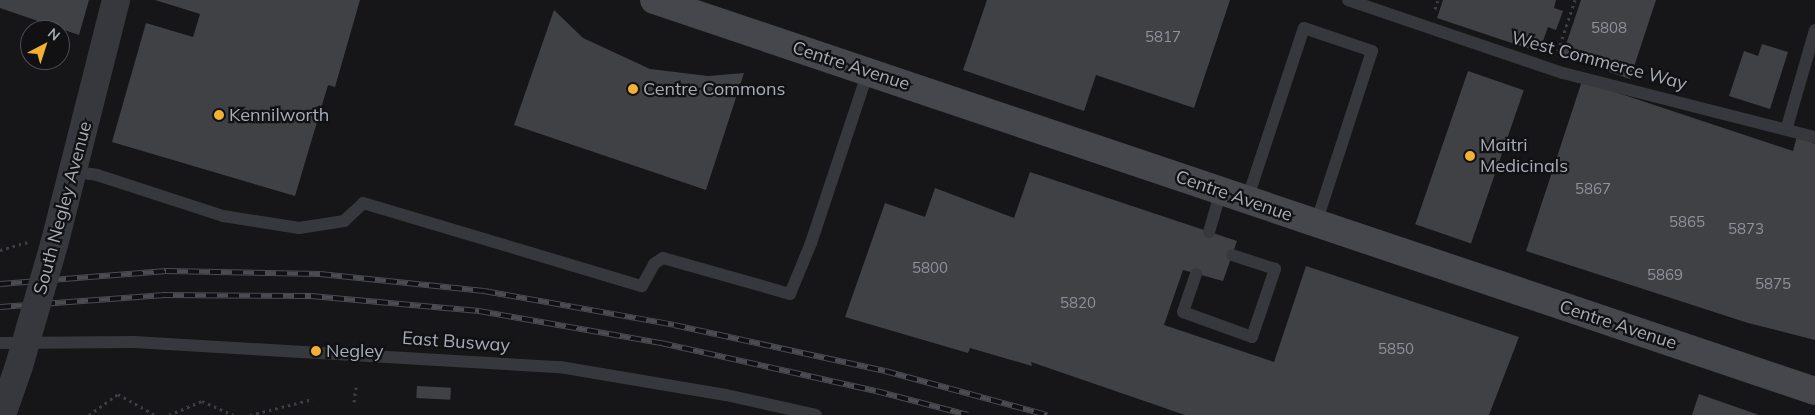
<!DOCTYPE html>
<html>
<head>
<meta charset="utf-8">
<style>
	body { margin:0 }
	#map { position:relative; width:1815px; height:415px; overflow:hidden; background:#161618; font-family:Mulish,sans-serif }
	div>[style] { position:absolute }
	[style*='--x'] { left:calc(var(--x)*1px); top:calc(var(--y)*1px); width:calc(var(--w)*1px); rotate:calc(var(--a)*1deg) }
	.building>* { inset:0; background:#404145; transform-origin:0 0 }
	.path>* { height:3px; margin-top:-1.5px; transform-origin:0; background:repeating-linear-gradient(90deg,#3d3f44 0 2.5px,transparent 0 6.5px) }
	.service>* { height:12px; margin:-6px; padding:0 6px; transform-origin:6px; border-radius:6px; background:#37383d }
	.tertiary>* { height:28px; margin:-14px; padding:0 14px; transform-origin:14px; border-radius:14px; background:#37383d }
	.secondary>* { height:28px; margin:-14px; padding:0 14px; transform-origin:14px; border-radius:14px; background:#45474d }
	.rail>* { height:5.5px; margin-top:-2.75px; transform-origin:0; background:repeating-linear-gradient(90deg,#111113 0 11px,#4a4c52 0 22px); box-sizing:border-box; border-block:1px solid #4a4c52 }
	.tertiary-bridge>* { height:28px; margin:-14px; padding:0 14px; transform-origin:14px; border-radius:14px; background:#37383d }
	.dots>* { width:14px; height:14px; translate:-50% -50%; box-sizing:border-box; border:2px solid #111113; border-radius:50% }
	span { translate:-50% -50%; white-space:nowrap; text-align:center; line-height:1.15; -webkit-text-stroke:4.5px #111113; paint-order:stroke }
	.number-label { font-size:15px; color:#8e929b }
	.number-label span { -webkit-text-stroke-width:0 }
	.street-label { font-size:18px; color:#a8adb8 }
	.poi-label { font-size:18px; color:#a8adb8 }
	.left { translate:0 -50%; text-align:left }
	.north { position:absolute; left:20px; top:20px; width:50px; height:50px; box-sizing:border-box; background:#111113; border:1px solid #4d4f55; border-radius:50%; rotate:40deg; font-size:14px; font-weight:700; line-height:20px; text-align:center; color:#a8adb8 }
	.north::after { content:''; display:block; margin:auto; width:18px; height:22px; background:#f2b134; clip-path:polygon(50% 0,100% 100%,50% 72%,0 100%) }
</style>
</head>
<body>
<div id="map">
	<div class="building">
		<i style="clip-path:polygon(0 0,89px 0,79px 35px,0 8px)"></i>
		<i style="clip-path:polygon(155px 0,360px 0,335px 87px,328px 85px,295px 196px,112px 142px,146px 23px,193px 37px,200px 14px)"></i>
		<i style="clip-path:polygon(987px 0,1230px 0,1194px 108px,1096px 75px,1084px 111px,963px 70px)"></i>
		<i style="clip-path:polygon(1443px 0,1556px 0,1554px 8px,1563px 11px,1556px 30px,1548px 27px,1539px 52px,1437px 18px)"></i>
		<i style="clip-path:polygon(1581px 0,1656px 0,1630px 79px,1562px 56px)"></i>
		<i style="clip-path:polygon(554px 10px,583px 38px,650px 69px,708px 76px,744px 73px,706px 190px,514px 125px)"></i>
		<i style="clip-path:polygon(1762px 44px,1788px 52px,1770px 109px,1729px 96px,1744px 51px,1758px 56px)"></i>
		<i style="left:1468px;top:71px;width:59px;height:162px;rotate:19deg"></i>
		<i style="clip-path:polygon(1582px 81px,1793px 151px,1797px 136px,1815px 144px,1815px 340px,1748px 323px,1526px 251px)"></i>
		<i style="clip-path:polygon(1030px 172px,1237px 241px,1223px 281px,1183px 270px,1164px 325px,1274px 362px,1306px 266px,1519px 337px,1489px 415px,1185px 415px,1031px 362px,1032px 366px,970px 348px,968px 353px,845px 317px,885px 203px,925px 217px,935px 188px,1014px 218px)"></i>
		<i style="left:417px;top:386px;width:34px;height:12px;rotate:3deg"></i>
		<i style="clip-path:polygon(1699px 394px,1759px 415px,1692px 415px)"></i>
	</div>
	<div class="path">
		<i style="--x:1435;--y:9;--w:9;--a:-72"></i>
		<i style="--x:1558;--y:51;--w:54;--a:-71.6"></i>
		<i style="--x:0;--y:250;--w:29;--a:-16"></i>
		<i style="--x:354;--y:402;--w:15;--a:-82"></i>
		<i style="--x:89;--y:415;--w:36;--a:-36"></i>
		<i style="--x:118;--y:394;--w:43;--a:29.6"></i>
		<i style="--x:169;--y:415;--w:36;--a:-23"></i>
		<i style="--x:202;--y:401;--w:34;--a:24"></i>
		<i style="--x:250;--y:415;--w:65;--a:-14.3"></i>
	</div>
	<div class="service">
		<i style="--x:1348;--y:0;--w:227;--a:18.8"></i>
		<i style="--x:1563;--y:73;--w:260;--a:14.3"></i>
		<i style="--x:1787;--y:127;--w:101;--a:-73.9"></i>
		<i style="--x:74;--y:172;--w:23;--a:7"></i>
		<i style="--x:97;--y:175;--w:133;--a:18"></i>
		<i style="--x:223;--y:216;--w:77;--a:9"></i>
		<i style="--x:299;--y:228;--w:46;--a:-8.8"></i>
		<i style="--x:344;--y:221;--w:26;--a:-43"></i>
		<i style="--x:363;--y:203;--w:291;--a:16.6"></i>
		<i style="--x:642;--y:286;--w:25;--a:-61"></i>
		<i style="--x:654;--y:264;--w:11;--a:-34"></i>
		<i style="--x:663;--y:258;--w:132;--a:15.8"></i>
		<i style="--x:790;--y:294;--w:55;--a:-67.6"></i>
		<i style="--x:811;--y:243;--w:180;--a:-71.6"></i>
		<i style="--x:1247;--y:200;--w:181;--a:-71.7"></i>
		<i style="--x:1304;--y:28;--w:72;--a:18.7"></i>
		<i style="--x:1372;--y:51;--w:181;--a:108"></i>
		<i style="--x:1209;--y:232;--w:43;--a:-73.7"></i>
		<i style="--x:1196;--y:274;--w:40;--a:108.9"></i>
		<i style="--x:1183;--y:312;--w:73;--a:19.9"></i>
		<i style="--x:1252;--y:337;--w:72;--a:-71.3"></i>
		<i style="--x:1275;--y:269;--w:45;--a:-162"></i>
		<i style="--x:0;--y:343;--w:134;--a:-0.4"></i>
		<i style="--x:134;--y:342;--w:427;--a:3.4"></i>
		<i style="--x:560;--y:367;--w:168;--a:9.6"></i>
		<i style="--x:726;--y:395;--w:92;--a:12.5"></i>
	</div>
	<div class="tertiary">
		<i style="--x:54;--y:245;--w:253;--a:-75.8"></i>
		<i style="--x:2;--y:415;--w:52;--a:-70.9"></i>
	</div>
	<div class="secondary">
		<i style="--x:654;--y:0;--w:1225;--a:18.61"></i>
	</div>
	<div class="rail">
		<i style="--x:0;--y:284;--w:167;--a:-4.5"></i>
		<i style="--x:166;--y:271;--w:154;--a:1.1"></i>
		<i style="--x:320;--y:274;--w:165;--a:5.9"></i>
		<i style="--x:484;--y:291;--w:193;--a:10.1"></i>
		<i style="--x:674;--y:325;--w:216;--a:12.3"></i>
		<i style="--x:885;--y:371;--w:168;--a:15.2"></i>
		<i style="--x:0;--y:307;--w:162;--a:-4.2"></i>
		<i style="--x:162;--y:295;--w:149;--a:0.4"></i>
		<i style="--x:311;--y:296;--w:169;--a:5.1"></i>
		<i style="--x:479;--y:311;--w:185;--a:10"></i>
		<i style="--x:661;--y:343;--w:220;--a:12.6"></i>
		<i style="--x:876;--y:391;--w:95;--a:14.6"></i>
	</div>
	<div class="tertiary-bridge">
		<i style="--x:19;--y:366;--w:126;--a:-73.9"></i>
	</div>
	<div class="dots">
		<i style="left:633px;top:89px;background:#f2b134"></i>
		<i style="left:219px;top:115px;background:#f2b134"></i>
		<i style="left:1470px;top:156px;background:#f2b134"></i>
		<i style="left:316px;top:351px;background:#f2b134"></i>
	</div>
	<div class="number-label">
		<span style="left:1609px;top:28px">5808</span>
		<span style="left:1163px;top:37px">5817</span>
		<span style="left:1593px;top:189px">5867</span>
		<span style="left:1687px;top:222px">5865</span>
		<span style="left:1746px;top:229px">5873</span>
		<span style="left:930px;top:268px">5800</span>
		<span style="left:1665px;top:275px">5869</span>
		<span style="left:1773px;top:284px">5875</span>
		<span style="left:1078px;top:303px">5820</span>
		<span style="left:1396px;top:349px">5850</span>
	</div>
	<div class="street-label">
		<span style="left:1599px;top:61px;rotate:15deg">West Commerce Way</span>
		<span style="left:851px;top:66px;rotate:18deg">Centre Avenue</span>
		<span style="left:1234px;top:196px;rotate:19deg">Centre Avenue</span>
		<span style="left:63px;top:208px;rotate:-75deg">South Negley Avenue</span>
		<span style="left:1618px;top:325px;rotate:18deg">Centre Avenue</span>
		<span style="left:456px;top:342px;rotate:4deg">East Busway</span>
	</div>
	<div class="poi-label">
		<span class="left" style="left:643px;top:89px">Centre Commons</span>
		<span class="left" style="left:229px;top:115px">Kennilworth</span>
		<span class="left" style="left:1480px;top:156px">Maitri<br>Medicinals</span>
		<span class="left" style="left:326px;top:351px">Negley</span>
	</div>
	<div class="north">N</div>
</div>
</body>
</html>
